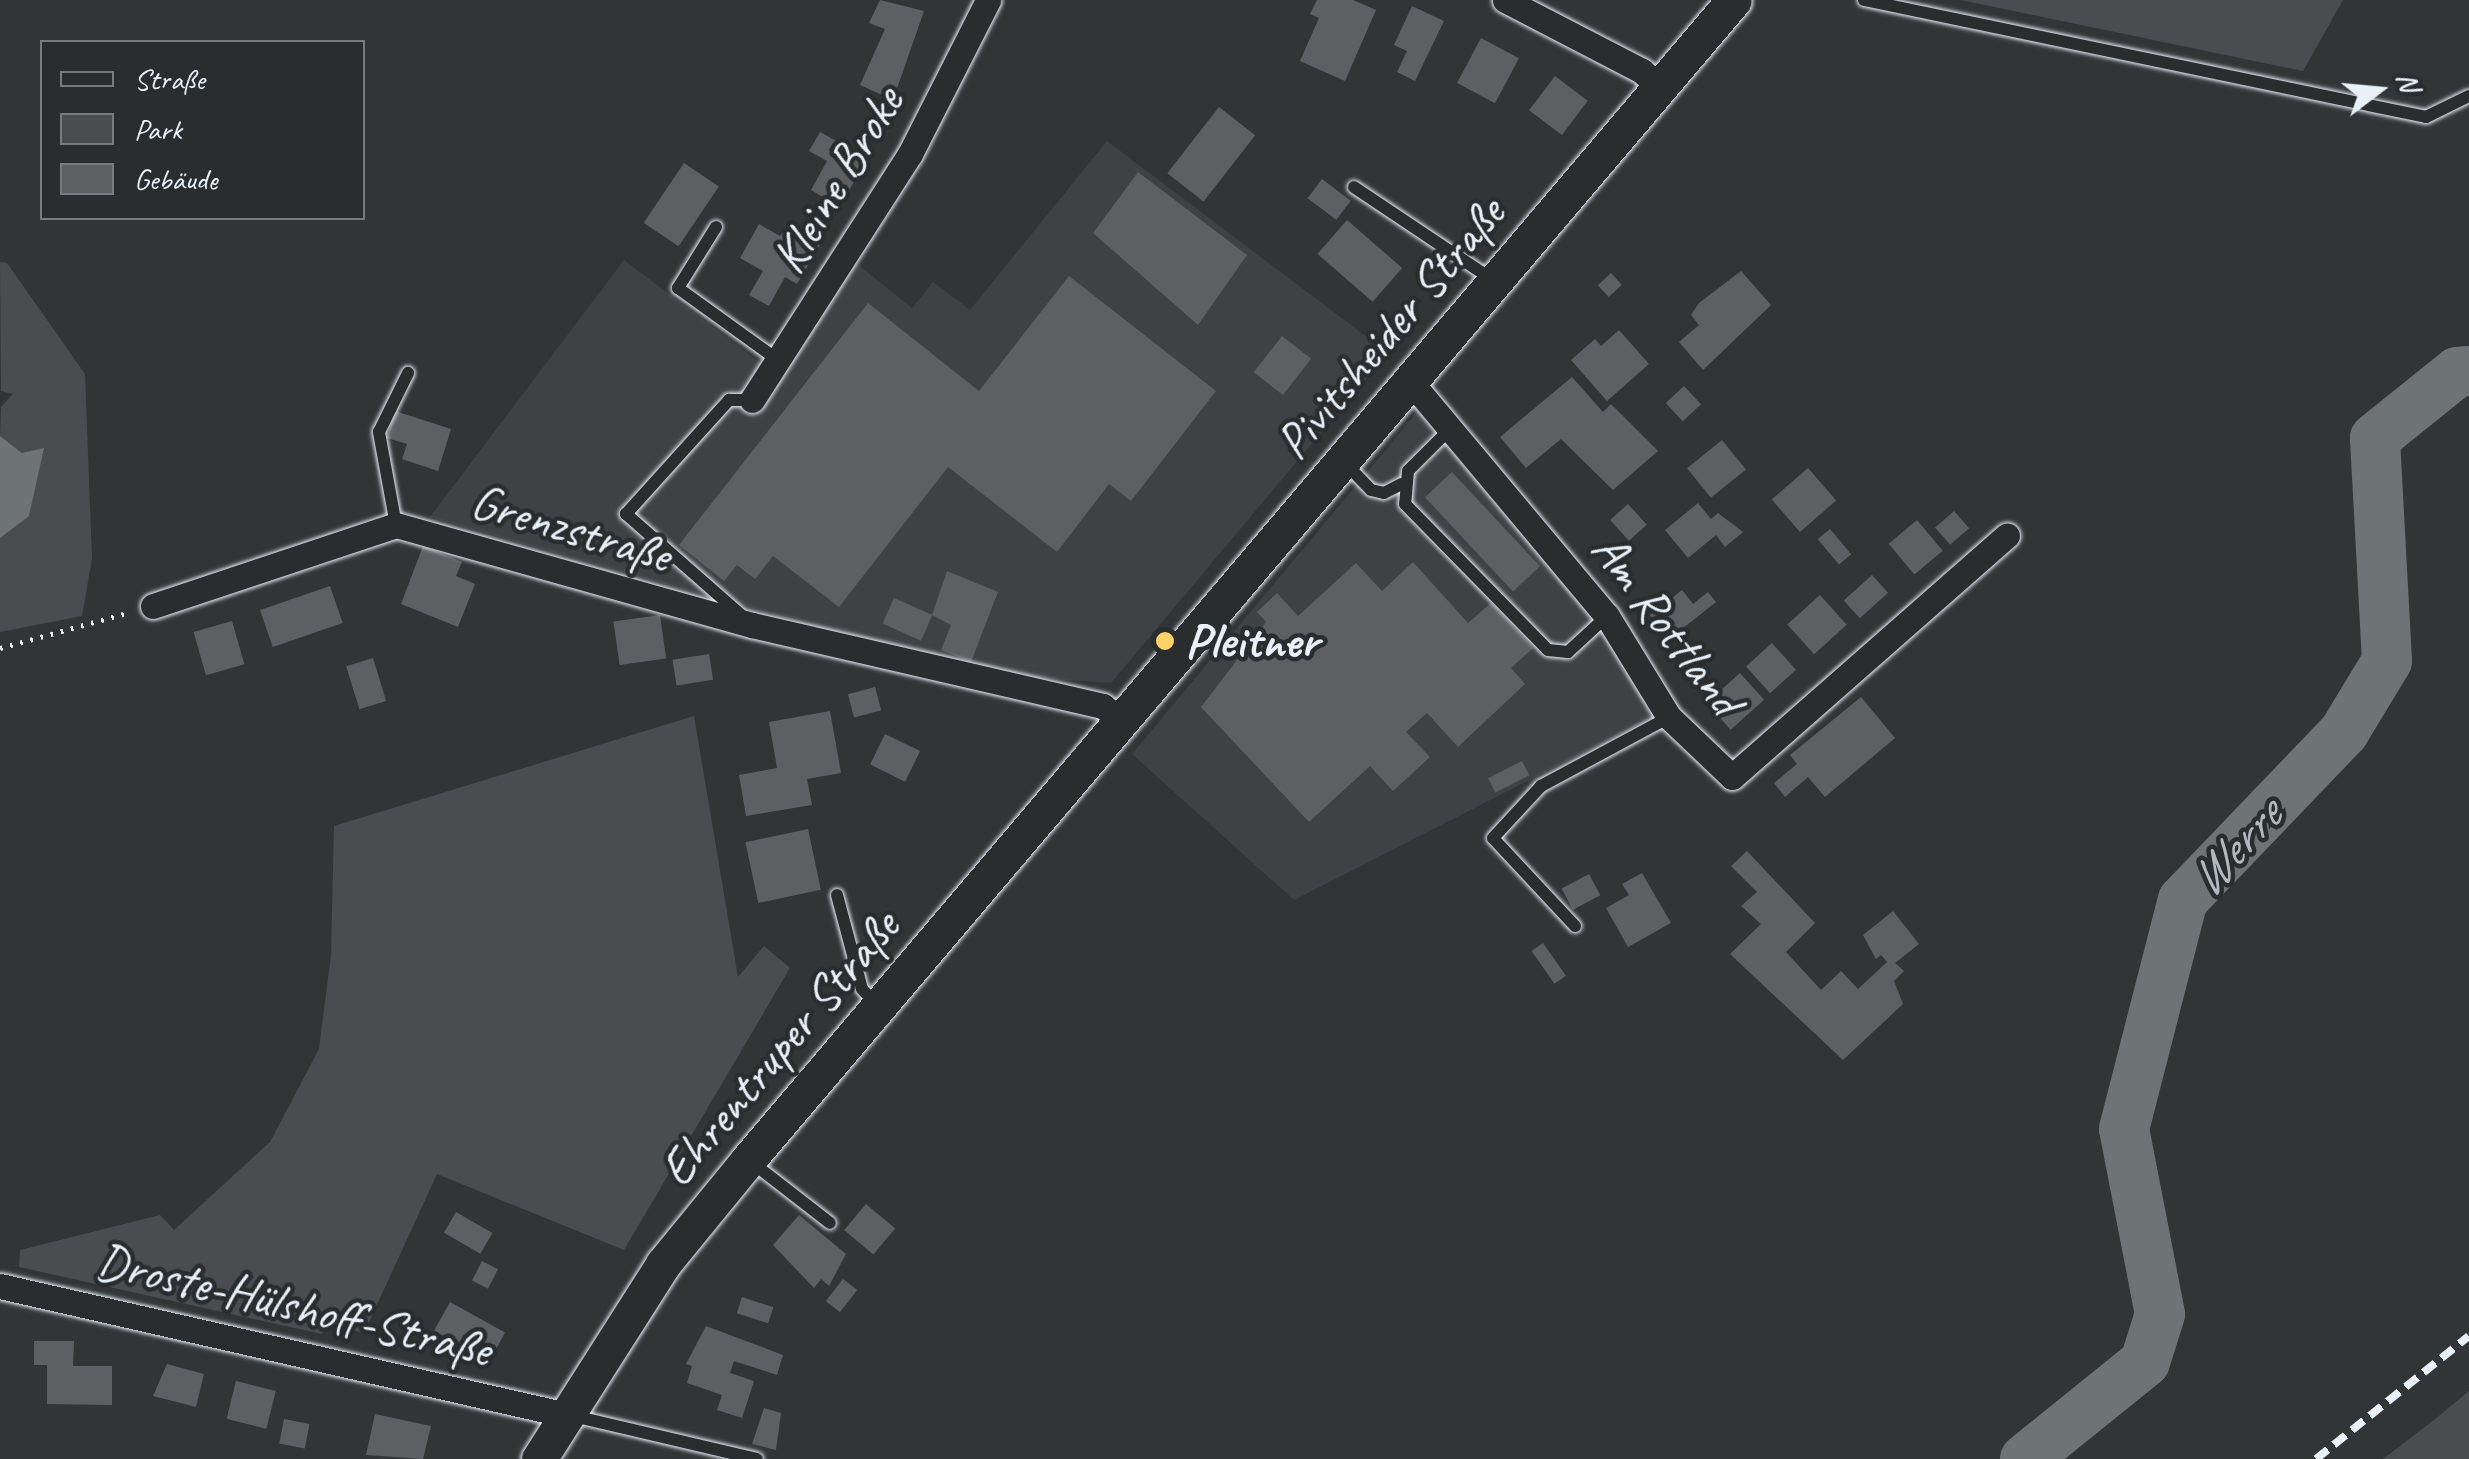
<!DOCTYPE html>
<html>
<head>
<meta charset="utf-8">
<style>
	body { margin:0 }
	#map { position:relative; width:2469px; height:1459px; overflow:hidden; background:#323536; font-family:Caveat,sans-serif }
	div>[style] { position:absolute }
	[style*='--x'] { left:calc(var(--x)*1px); top:calc(var(--y)*1px); width:calc(var(--w)*1px); rotate:calc(var(--a)*1deg) }
	.built>* { inset:0; background:#3f4244 }
	.green>* { inset:0; background:#494d4f }
	.water>* { inset:0; background:#6e7376 }
	.river>* { height:50px; margin:-25px; padding:0 25px; transform-origin:25px; border-radius:25px; background:#6e7376 }
	.building>* { inset:0; background:#5c6063; transform-origin:0 0 }
	.path>* { height:5px; margin-top:-2.5px; transform-origin:0; background:repeating-linear-gradient(90deg,#e8f1f8 0 2.5px,transparent 0 10.5px) }
	.roads { filter:drop-shadow(0 0 2px #e8f1f8) drop-shadow(0 0 2px #e8f1f8) }
	.lane>* { height:12px; margin:-6px; padding:0 6px; transform-origin:6px; border-radius:6px; background:#2a2d2e }
	.street>* { height:25px; margin:-12.5px; padding:0 12.5px; transform-origin:12.5px; border-radius:12.5px; background:#2a2d2e }
	.secondary>* { height:35px; margin:-17.5px; padding:0 17.5px; transform-origin:17.5px; border-radius:17.5px; background:#2a2d2e }
	.rail>* { height:8px; margin-top:-4px; transform-origin:0; background:repeating-linear-gradient(90deg,#e8f1f8 0 15px,transparent 0 23px) }
	.dots>* { width:28px; height:28px; translate:-50% -50%; box-sizing:border-box; border:5px solid #2a2d2e; border-radius:50% }
	span { translate:-50% -50%; white-space:nowrap; text-align:center; line-height:1.15; -webkit-text-stroke:9px #2a2d2e; paint-order:stroke }
	.street-label { font-size:50px; color:#e8f1f8 }
	.poi-label { font-size:50px; color:#e8f1f8; font-weight:700 }
	.left { translate:0 -50%; text-align:left }
	.water-label { font-size:52px; color:#b1b8be; font-style:italic }
	.legend { position:absolute; left:40px; top:40px; width:325px; height:180px; box-sizing:border-box; background:#2a2d2e; border:2px solid #767b7f; margin:0; padding:12px 18px; list-style:none; font-size:30px; color:#e8f1f8 }
	.legend li { display:flex; align-items:center; gap:20px; height:50px }
	.legend b { width:50px; border:2px solid #767b7f }
	.north { position:absolute; left:2329px; top:40px; width:100px; height:100px; -webkit-text-stroke:8px #2a2d2e; paint-order:stroke; rotate:74deg; font-size:28px; font-weight:700; line-height:40px; text-align:center; color:#e8f1f8 }
	.north::after { content:''; display:block; margin:auto; width:35px; height:45px; background:#e8f1f8; clip-path:polygon(50% 0,100% 100%,50% 72%,0 100%) }
</style>
</head>
<body>
<div id="map">
	<div class="built">
		<i style="clip-path:polygon(1107px 141px,1388px 353px,1111px 683px,981px 674px,430px 517px,624px 260px,781px 379px,852px 260px,912px 308px,933px 282px,970px 310px)"></i>
		<i style="clip-path:polygon(1433px 393px,1675px 706px,1294px 900px,1132px 754px)"></i>
	</div>
	<div class="green">
		<i style="clip-path:polygon(1961px 0,2343px 0,2303px 71px)"></i>
		<i style="clip-path:polygon(0 262px,7px 263px,85px 374px,92px 559px,82px 616px,0 632px,0 538px,29px 515px,43px 449px,22px 453px,0 436px,1px 407px,13px 394px,1px 391px)"></i>
		<i style="clip-path:polygon(694px 716px,738px 977px,764px 946px,790px 968px,624px 1250px,437px 1174px,364px 1333px,327px 1324px,322px 1334px,19px 1267px,20px 1250px,160px 1215px,174px 1230px,270px 1142px,319px 1049px,331px 955px,334px 826px)"></i>
		<i style="clip-path:polygon(2469px 1391px,2469px 1459px,2383px 1459px,2434px 1420px)"></i>
	</div>
	<div class="water">
		<i style="clip-path:polygon(0 436px,22px 453px,44px 448px,29px 516px,0 538px)"></i>
	</div>
	<div class="river">
		<i style="--x:2025;--y:1459;--w:154;--a:-38.9"></i>
		<i style="--x:2145;--y:1362;--w:50;--a:-72.6"></i>
		<i style="--x:2160;--y:1314;--w:188;--a:-101"></i>
		<i style="--x:2124;--y:1129;--w:236;--a:-75.6"></i>
		<i style="--x:2183;--y:900;--w:233;--a:-46.2"></i>
		<i style="--x:2344;--y:732;--w:83;--a:-58.8"></i>
		<i style="--x:2387;--y:661;--w:223;--a:-93.1"></i>
		<i style="--x:2375;--y:438;--w:105;--a:-38.8"></i>
		<i style="--x:2457;--y:372;--w:12;--a:-5"></i>
	</div>
	<div class="building">
		<i style="clip-path:polygon(880px 0,924px 11px,893px 100px,860px 85px,885px 29px,869px 23px)"></i>
		<i style="clip-path:polygon(1317px 0,1353px 0,1376px 10px,1345px 81px,1300px 61px,1319px 18px,1310px 14px)"></i>
		<i style="clip-path:polygon(1412px 6px,1444px 21px,1415px 81px,1397px 72px,1407px 51px,1394px 45px)"></i>
		<i style="left:1481px;top:38px;width:43px;height:51px;rotate:28deg"></i>
		<i style="left:1555px;top:76px;width:41px;height:43px;rotate:37deg"></i>
		<i style="left:1219px;top:107px;width:46px;height:84px;rotate:38deg"></i>
		<i style="clip-path:polygon(820px 132px,867px 158px,840px 207px,811px 190px,827px 161px,809px 151px)"></i>
		<i style="left:684px;top:163px;width:42px;height:72px;rotate:34deg"></i>
		<i style="clip-path:polygon(1138px 172px,1247px 255px,1198px 325px,1093px 233px)"></i>
		<i style="left:1322px;top:179px;width:36px;height:24px;rotate:37deg"></i>
		<i style="left:1347px;top:220px;width:73px;height:45px;rotate:41deg"></i>
		<i style="clip-path:polygon(759px 224px,780px 236px,786px 226px,820px 245px,797px 284px,785px 277px,769px 306px,749px 295px,763px 271px,740px 258px)"></i>
		<i style="clip-path:polygon(1741px 271px,1771px 305px,1703px 370px,1679px 342px,1699px 325px,1691px 315px,1699px 303px)"></i>
		<i style="left:1611px;top:273px;width:16px;height:18px;rotate:47deg"></i>
		<i style="clip-path:polygon(1069px 276px,1216px 391px,1131px 501px,1109px 484px,1057px 552px,948px 467px,839px 607px,773px 556px,755px 579px,737px 565px,724px 581px,679px 545px,868px 303px,979px 391px)"></i>
		<i style="clip-path:polygon(1619px 330px,1649px 364px,1607px 401px,1571px 360px,1595px 339px,1601px 346px)"></i>
		<i style="left:1282px;top:336px;width:37px;height:46px;rotate:38deg"></i>
		<i style="clip-path:polygon(1572px 377px,1603px 412px,1611px 404px,1658px 451px,1613px 490px,1561px 439px,1526px 468px,1500px 437px)"></i>
		<i style="left:1684px;top:386px;width:25px;height:25px;rotate:47deg"></i>
		<i style="clip-path:polygon(395px 411px,451px 429px,438px 471px,402px 459px,407px 444px,387px 438px)"></i>
		<i style="left:1722px;top:440px;width:38px;height:45px;rotate:51deg"></i>
		<i style="left:1808px;top:468px;width:43px;height:48px;rotate:49deg"></i>
		<i style="left:1452px;top:472px;width:129px;height:37px;rotate:47deg"></i>
		<i style="clip-path:polygon(1698px 503px,1711px 519px,1718px 513px,1743px 532px,1725px 547px,1716px 535px,1688px 558px,1665px 530px)"></i>
		<i style="left:1628px;top:504px;width:28px;height:24px;rotate:48deg"></i>
		<i style="left:1954px;top:511px;width:23px;height:25px;rotate:49deg"></i>
		<i style="left:1917px;top:520px;width:40px;height:37px;rotate:50deg"></i>
		<i style="left:1830px;top:529px;width:33px;height:16px;rotate:50deg"></i>
		<i style="clip-path:polygon(423px 546px,462px 562px,456px 576px,475px 584px,458px 627px,401px 604px)"></i>
		<i style="clip-path:polygon(1413px 562px,1468px 623px,1491px 603px,1533px 648px,1511px 668px,1525px 684px,1458px 747px,1427px 713px,1406px 732px,1430px 757px,1393px 791px,1370px 766px,1309px 822px,1201px 707px,1266px 622px,1257px 612px,1277px 593px,1298px 616px,1356px 563px,1382px 591px)"></i>
		<i style="clip-path:polygon(947px 571px,998px 592px,971px 662px,941px 650px,951px 625px,932px 615px)"></i>
		<i style="left:1872px;top:575px;width:24px;height:38px;rotate:48deg"></i>
		<i style="left:330px;top:586px;width:39px;height:74px;rotate:71deg"></i>
		<i style="clip-path:polygon(1682px 590px,1693px 604px,1708px 592px,1716px 602px,1668px 640px,1650px 615px)"></i>
		<i style="left:1820px;top:595px;width:40px;height:44px;rotate:48deg"></i>
		<i style="left:894px;top:598px;width:42px;height:28px;rotate:24deg"></i>
		<i style="left:660px;top:615px;width:44px;height:47px;rotate:82deg"></i>
		<i style="left:232px;top:621px;width:45px;height:40px;rotate:74deg"></i>
		<i style="left:1772px;top:643px;width:36px;height:35px;rotate:48deg"></i>
		<i style="left:709px;top:654px;width:26px;height:37px;rotate:81deg"></i>
		<i style="left:373px;top:658px;width:45px;height:28px;rotate:73deg"></i>
		<i style="left:1740px;top:673px;width:36px;height:45px;rotate:48deg"></i>
		<i style="left:875px;top:687px;width:24px;height:28px;rotate:75deg"></i>
		<i style="clip-path:polygon(1861px 697px,1895px 738px,1825px 797px,1808px 777px,1785px 797px,1774px 783px,1797px 764px,1790px 755px)"></i>
		<i style="clip-path:polygon(830px 711px,841px 773px,807px 779px,812px 805px,746px 816px,739px 775px,777px 768px,769px 722px)"></i>
		<i style="left:885px;top:734px;width:39px;height:34px;rotate:26deg"></i>
		<i style="left:1522px;top:761px;width:16px;height:38px;rotate:63deg"></i>
		<i style="left:808px;top:829px;width:62px;height:64px;rotate:78deg"></i>
		<i style="clip-path:polygon(1747px 851px,1815px 923px,1786px 952px,1821px 990px,1841px 971px,1858px 989px,1887px 962px,1881px 955px,1876px 959px,1863px 935px,1893px 911px,1919px 944px,1895px 963px,1904px 971px,1894px 981px,1903px 1004px,1843px 1060px,1730px 954px,1761px 924px,1741px 906px,1757px 892px,1731px 866px)"></i>
		<i style="clip-path:polygon(1642px 873px,1671px 923px,1628px 947px,1606px 908px,1629px 895px,1622px 884px)"></i>
		<i style="left:1589px;top:874px;width:24px;height:31px;rotate:62deg"></i>
		<i style="left:1543px;top:943px;width:40px;height:14px;rotate:55deg"></i>
		<i style="left:866px;top:1204px;width:38px;height:34px;rotate:40deg"></i>
		<i style="left:456px;top:1212px;width:42px;height:24px;rotate:30deg"></i>
		<i style="clip-path:polygon(799px 1215px,846px 1254px,829px 1286px,821px 1279px,814px 1288px,773px 1245px)"></i>
		<i style="left:482px;top:1261px;width:18px;height:22px;rotate:27deg"></i>
		<i style="left:843px;top:1279px;width:18px;height:28px;rotate:38deg"></i>
		<i style="left:742px;top:1297px;width:33px;height:17px;rotate:18deg"></i>
		<i style="left:450px;top:1302px;width:63px;height:33px;rotate:29deg"></i>
		<i style="clip-path:polygon(706px 1326px,783px 1355px,777px 1375px,734px 1361px,730px 1373px,754px 1381px,742px 1418px,717px 1410px,722px 1395px,687px 1383px,692px 1366px,686px 1364px)"></i>
		<i style="clip-path:polygon(34px 1341px,74px 1341px,73px 1366px,112px 1366px,112px 1405px,47px 1404px,47px 1365px,34px 1365px)"></i>
		<i style="clip-path:polygon(167px 1364px,204px 1374px,196px 1407px,153px 1396px)"></i>
		<i style="left:236px;top:1381px;width:41px;height:39px;rotate:14deg"></i>
		<i style="clip-path:polygon(764px 1408px,781px 1413px,776px 1450px,752px 1444px)"></i>
		<i style="clip-path:polygon(375px 1414px,431px 1426px,423px 1459px,366px 1455px)"></i>
		<i style="left:284px;top:1419px;width:26px;height:25px;rotate:11deg"></i>
	</div>
	<div class="path">
		<i style="--x:0;--y:648;--w:136;--a:-15.4"></i>
	</div>
	<div class="roads">
		<div class="lane">
			<i style="--x:1864;--y:0;--w:574;--a:11.76"></i>
			<i style="--x:2426;--y:117;--w:48;--a:-26"></i>
			<i style="--x:1354;--y:187;--w:167;--a:33.8"></i>
			<i style="--x:716;--y:227;--w:72;--a:121.9"></i>
			<i style="--x:678;--y:288;--w:123;--a:35.8"></i>
			<i style="--x:1452;--y:427;--w:62;--a:135"></i>
			<i style="--x:1408;--y:471;--w:33;--a:95"></i>
			<i style="--x:1405;--y:504;--w:204;--a:45.6"></i>
			<i style="--x:1548;--y:650;--w:20;--a:6"></i>
			<i style="--x:1568;--y:652;--w:53;--a:-42.7"></i>
			<i style="--x:1345;--y:463;--w:37;--a:46"></i>
			<i style="--x:1371;--y:490;--w:13;--a:13"></i>
			<i style="--x:1384;--y:493;--w:20;--a:-27"></i>
			<i style="--x:396;--y:525;--w:95;--a:-100.4"></i>
			<i style="--x:379;--y:432;--w:66;--a:-63.8"></i>
			<i style="--x:740;--y:614;--w:152;--a:-138.7"></i>
			<i style="--x:626;--y:514;--w:154;--a:-47.9"></i>
			<i style="--x:729;--y:400;--w:23;--a:0"></i>
			<i style="--x:837;--y:895;--w:97;--a:75.1"></i>
			<i style="--x:862;--y:989;--w:22;--a:47"></i>
			<i style="--x:1575;--y:926;--w:120;--a:-133"></i>
			<i style="--x:1493;--y:838;--w:71;--a:-47.3"></i>
			<i style="--x:1541;--y:786;--w:145;--a:-28.3"></i>
			<i style="--x:750;--y:1161;--w:101;--a:37.8"></i>
			<i style="--x:569;--y:1415;--w:193;--a:13.2"></i>
		</div>
		<div class="street">
			<i style="--x:1505;--y:0;--w:154;--a:27.4"></i>
			<i style="--x:1642;--y:71;--w:25;--a:43"></i>
			<i style="--x:1411;--y:382;--w:305;--a:50.1"></i>
			<i style="--x:1607;--y:616;--w:119;--a:58.5"></i>
			<i style="--x:1669;--y:717;--w:87;--a:43.6"></i>
			<i style="--x:1732;--y:777;--w:366;--a:-41.3"></i>
			<i style="--x:752;--y:400;--w:292;--a:-57.3"></i>
			<i style="--x:910;--y:154;--w:173;--a:-63.1"></i>
			<i style="--x:153;--y:606;--w:256;--a:-18.4"></i>
			<i style="--x:396;--y:525;--w:370;--a:15.7"></i>
			<i style="--x:752;--y:625;--w:360;--a:13"></i>
			<i style="--x:1103;--y:706;--w:23;--a:40"></i>
			<i style="--x:0;--y:1286;--w:581;--a:12.82"></i>
		</div>
		<div class="secondary">
			<i style="--x:539;--y:1459;--w:231;--a:-57.5"></i>
			<i style="--x:663;--y:1264;--w:134;--a:-50.7"></i>
			<i style="--x:748;--y:1160;--w:1522;--a:-49.64"></i>
		</div>
	</div>
	<div class="rail">
		<i style="--x:2316;--y:1459;--w:196;--a:-38.8"></i>
	</div>
	<div class="dots">
		<i style="left:1165px;top:641px;background:#ffd166"></i>
	</div>
	<div class="street-label">
		<span style="left:837px;top:180px;rotate:-59deg">Kleine Broke</span>
		<span style="left:1390px;top:328px;rotate:-50deg">Pivitsheider Straße</span>
		<span style="left:571px;top:528px;rotate:16deg">Grenzstraße</span>
		<span style="left:1667px;top:624px;rotate:53deg">Am Rottland</span>
		<span style="left:779px;top:1048px;rotate:-50deg">Ehrentruper Straße</span>
		<span style="left:294px;top:1305px;rotate:13deg">Droste-Hülshoff-Straße</span>
	</div>
	<div class="poi-label">
		<span class="left" style="left:1185px;top:641px">Pleitner</span>
	</div>
	<div class="water-label">
		<span style="left:2235px;top:848px;rotate:-48deg">Werre</span>
	</div>
	<ul class="legend">
	<li><b style="height:12px;background:#2a2d2e"></b>Straße</li>
	<li><b style="height:28px;background:#494d4f"></b>Park</li>
	<li><b style="height:28px;background:#5c6063"></b>Gebäude</li>
	</ul>
	<div class="north">N</div>
</div>
</body>
</html>
